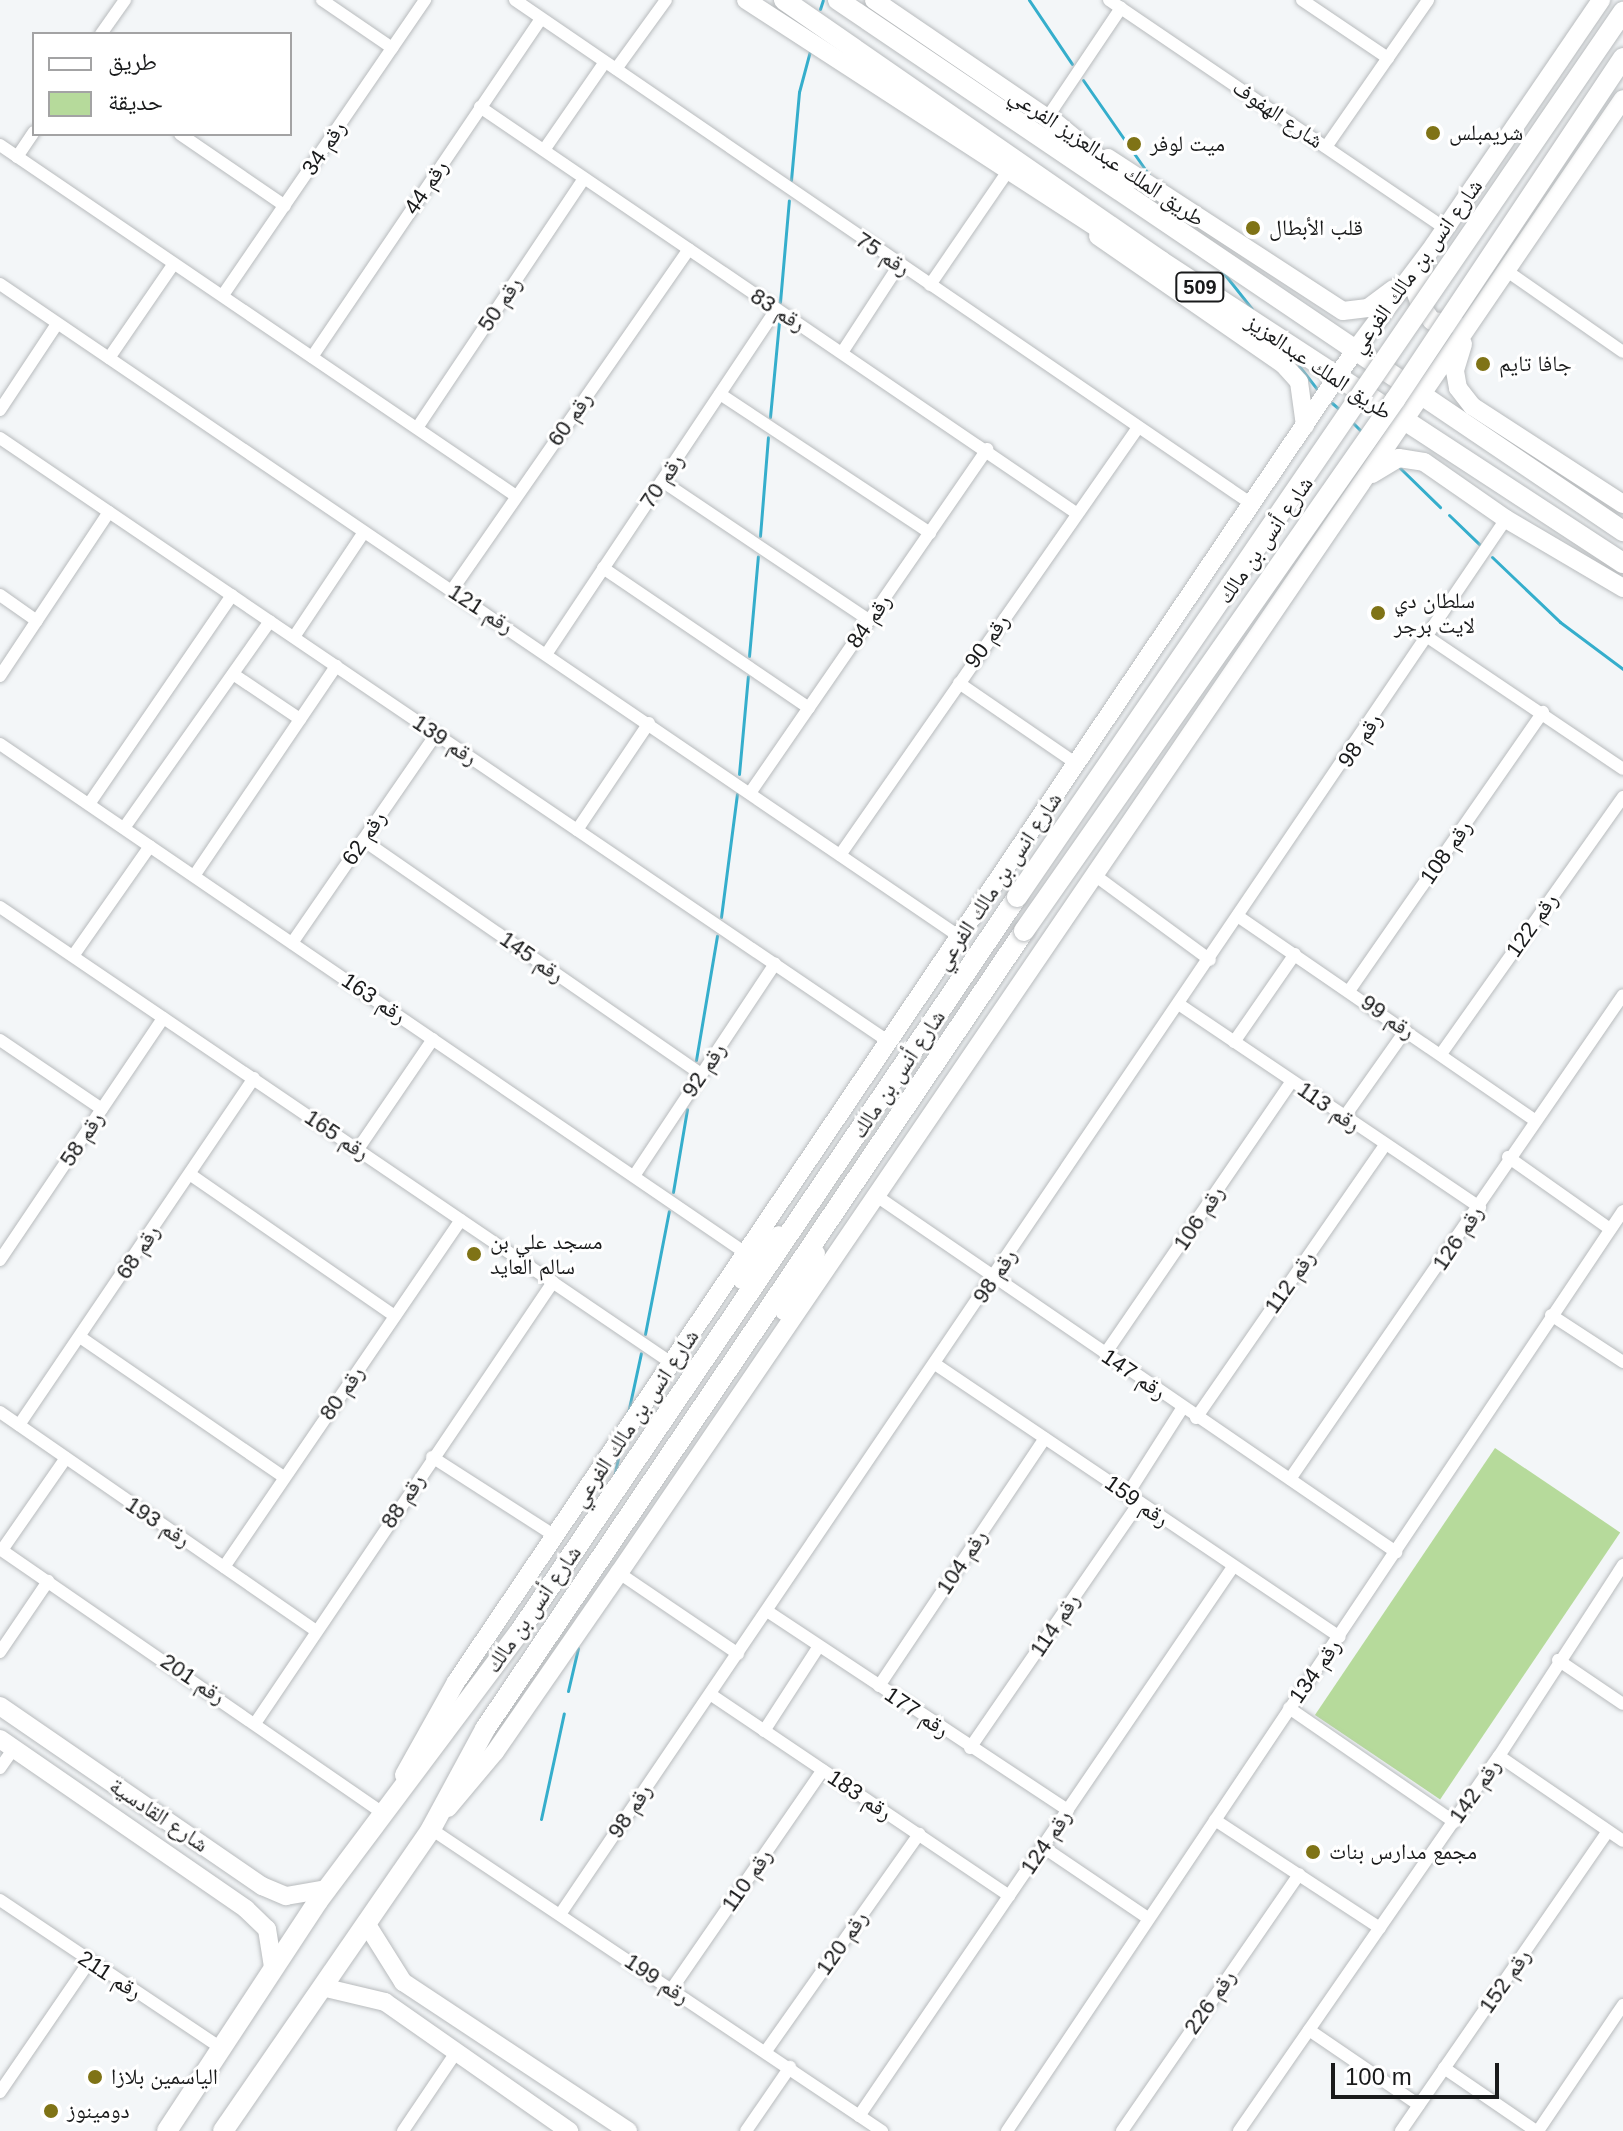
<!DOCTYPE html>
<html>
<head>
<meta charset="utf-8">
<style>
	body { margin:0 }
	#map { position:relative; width:1623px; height:2131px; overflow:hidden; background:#f3f6f8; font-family:Arial,"Noto Naskh Arabic",sans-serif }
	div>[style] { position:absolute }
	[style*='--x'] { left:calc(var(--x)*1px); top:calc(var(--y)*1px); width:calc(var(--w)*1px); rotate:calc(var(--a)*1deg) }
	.green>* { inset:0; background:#b6da9b; transform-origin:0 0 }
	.stream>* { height:3px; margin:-1.5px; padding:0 1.5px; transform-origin:1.5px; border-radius:1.5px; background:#35aecc }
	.roads { filter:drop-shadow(0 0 2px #b8bbbd) drop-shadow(0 0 2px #b8bbbd) }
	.street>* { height:12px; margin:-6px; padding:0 6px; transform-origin:6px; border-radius:6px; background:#fff }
	.secondary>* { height:18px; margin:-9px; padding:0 9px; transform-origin:9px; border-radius:9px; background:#fff }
	.primary>* { height:20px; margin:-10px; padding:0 10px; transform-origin:10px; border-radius:10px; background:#fff }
	.bridges { filter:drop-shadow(0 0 2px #b8bbbd) drop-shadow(0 0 2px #b8bbbd) }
	.primary-bridge>* { height:20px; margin:-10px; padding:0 10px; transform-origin:10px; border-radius:10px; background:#fff }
	.dots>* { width:22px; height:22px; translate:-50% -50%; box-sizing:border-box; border:4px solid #fff; border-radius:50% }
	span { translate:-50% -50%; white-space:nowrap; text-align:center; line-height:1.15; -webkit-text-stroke:6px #fff; paint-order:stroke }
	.shield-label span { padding:2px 6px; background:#fff; border:2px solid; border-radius:6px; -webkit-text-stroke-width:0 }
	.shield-label { font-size:20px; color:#191a1b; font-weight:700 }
	.street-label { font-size:22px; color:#191a1b }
	.poi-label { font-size:22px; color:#191a1b }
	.left { translate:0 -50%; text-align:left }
	.legend { position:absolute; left:32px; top:32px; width:260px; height:104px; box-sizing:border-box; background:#fff; border:2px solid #a3a3a4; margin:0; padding:10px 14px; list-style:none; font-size:24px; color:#191a1b }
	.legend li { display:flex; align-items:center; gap:16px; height:40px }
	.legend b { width:40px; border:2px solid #a3a3a4 }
	.scale { position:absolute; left:1331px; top:2063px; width:168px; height:36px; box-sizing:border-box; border:4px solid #191a1b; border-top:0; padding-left:10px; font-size:24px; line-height:28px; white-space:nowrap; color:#191a1b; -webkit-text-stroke:6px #fff; paint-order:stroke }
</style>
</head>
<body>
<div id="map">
	<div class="green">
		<i style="left:1495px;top:1448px;width:151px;height:322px;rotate:34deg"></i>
	</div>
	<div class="stream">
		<i style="--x:1029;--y:0;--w:77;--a:56.1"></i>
		<i style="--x:820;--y:9;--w:9;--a:-72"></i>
		<i style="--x:1083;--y:80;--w:116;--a:55.2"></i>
		<i style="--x:791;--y:180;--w:88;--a:-84.8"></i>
		<i style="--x:799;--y:92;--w:42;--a:-75"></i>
		<i style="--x:1222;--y:271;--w:48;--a:51.7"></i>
		<i style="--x:780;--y:302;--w:102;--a:-85"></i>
		<i style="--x:1299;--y:366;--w:29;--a:52"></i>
		<i style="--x:1332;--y:403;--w:11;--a:41"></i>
		<i style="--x:770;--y:417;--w:95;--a:-84.6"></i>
		<i style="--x:1351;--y:421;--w:17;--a:45"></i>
		<i style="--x:1400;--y:468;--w:56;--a:44.3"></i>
		<i style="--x:1449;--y:515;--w:42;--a:44"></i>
		<i style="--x:760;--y:536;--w:99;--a:-85.4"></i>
		<i style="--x:1492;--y:557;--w:94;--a:43.7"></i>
		<i style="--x:1560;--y:622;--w:79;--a:36.7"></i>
		<i style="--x:749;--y:656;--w:100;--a:-84.9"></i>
		<i style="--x:739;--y:774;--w:98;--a:-84.8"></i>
		<i style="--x:721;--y:917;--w:124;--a:-82.6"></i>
		<i style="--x:696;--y:1060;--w:126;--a:-80.4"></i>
		<i style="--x:673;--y:1192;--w:84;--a:-80.4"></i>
		<i style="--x:645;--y:1334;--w:125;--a:-79"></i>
		<i style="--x:628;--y:1413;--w:61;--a:-77.8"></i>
		<i style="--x:614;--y:1477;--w:19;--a:-78"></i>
		<i style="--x:568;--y:1691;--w:44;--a:-76.9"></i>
		<i style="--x:541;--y:1819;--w:108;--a:-77.8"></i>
	</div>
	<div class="roads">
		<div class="street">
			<i style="--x:322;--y:0;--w:85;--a:34.4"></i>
			<i style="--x:515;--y:0;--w:894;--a:34.38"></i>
			<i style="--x:1109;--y:0;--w:407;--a:34.2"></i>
			<i style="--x:1302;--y:0;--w:104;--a:34"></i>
			<i style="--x:101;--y:34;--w:42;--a:-54.8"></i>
			<i style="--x:616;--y:69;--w:85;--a:-54.1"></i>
			<i style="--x:480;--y:107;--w:721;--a:34.26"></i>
			<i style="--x:1047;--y:118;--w:133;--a:-56.1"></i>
			<i style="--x:180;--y:134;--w:127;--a:34.4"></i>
			<i style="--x:0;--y:145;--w:624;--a:34.22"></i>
			<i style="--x:1326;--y:147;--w:179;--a:-55.2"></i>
			<i style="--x:544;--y:150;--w:107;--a:-55.3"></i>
			<i style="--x:17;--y:157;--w:30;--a:-56"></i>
			<i style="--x:1507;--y:271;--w:141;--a:34.9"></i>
			<i style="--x:0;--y:284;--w:1161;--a:34.22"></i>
			<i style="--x:930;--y:285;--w:138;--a:-55.6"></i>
			<i style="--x:223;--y:295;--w:358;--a:-55.6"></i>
			<i style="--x:843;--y:351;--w:103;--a:-56.9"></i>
			<i style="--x:312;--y:357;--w:408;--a:-55.9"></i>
			<i style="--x:109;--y:358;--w:113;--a:-55.5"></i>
			<i style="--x:720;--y:394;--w:252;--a:33.5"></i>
			<i style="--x:0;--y:410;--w:103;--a:-56.5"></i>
			<i style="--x:417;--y:428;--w:300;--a:-56.2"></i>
			<i style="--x:0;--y:438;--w:1075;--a:34.19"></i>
			<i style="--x:662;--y:481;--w:249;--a:33.9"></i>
			<i style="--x:603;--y:568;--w:249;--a:34.2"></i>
			<i style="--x:452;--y:590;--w:415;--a:-55.2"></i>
			<i style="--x:0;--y:595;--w:45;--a:35.1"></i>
			<i style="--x:294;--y:637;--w:126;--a:-56.3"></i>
			<i style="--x:1429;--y:638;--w:234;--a:34"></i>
			<i style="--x:547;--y:653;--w:413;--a:-56.3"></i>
			<i style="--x:233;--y:674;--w:81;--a:33.9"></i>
			<i style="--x:0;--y:676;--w:197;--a:-56.4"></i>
			<i style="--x:959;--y:683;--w:143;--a:34.5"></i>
			<i style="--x:0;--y:744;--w:904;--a:34.32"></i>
			<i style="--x:750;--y:793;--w:418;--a:-55.4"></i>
			<i style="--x:89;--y:804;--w:253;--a:-55.6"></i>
			<i style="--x:124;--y:828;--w:253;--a:-54.8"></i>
			<i style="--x:577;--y:830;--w:129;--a:-56.1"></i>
			<i style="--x:363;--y:840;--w:411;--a:34.7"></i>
			<i style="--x:840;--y:855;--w:519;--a:-55.12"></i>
			<i style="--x:1093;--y:874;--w:145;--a:36.3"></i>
			<i style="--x:194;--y:876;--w:254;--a:-55.9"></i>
			<i style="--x:0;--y:907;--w:813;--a:34.18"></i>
			<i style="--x:1239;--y:917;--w:358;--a:34.5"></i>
			<i style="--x:292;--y:943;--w:254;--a:-55.4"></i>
			<i style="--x:73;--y:956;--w:134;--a:-55"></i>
			<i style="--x:1349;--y:991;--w:340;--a:-55.2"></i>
			<i style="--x:1180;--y:1005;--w:362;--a:34"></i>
			<i style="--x:0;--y:1040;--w:123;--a:34.1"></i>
			<i style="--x:1234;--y:1042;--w:107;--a:-55.3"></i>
			<i style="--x:1441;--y:1054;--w:315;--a:-54.7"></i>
			<i style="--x:1345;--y:1116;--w:105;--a:-54.7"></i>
			<i style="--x:358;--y:1149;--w:133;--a:-55.7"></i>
			<i style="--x:1508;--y:1157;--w:125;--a:35.2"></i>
			<i style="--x:191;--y:1175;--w:248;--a:34.7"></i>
			<i style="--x:634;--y:1176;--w:255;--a:-56.4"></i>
			<i style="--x:875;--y:1195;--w:632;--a:34.42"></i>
			<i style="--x:0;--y:1260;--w:292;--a:-56"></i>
			<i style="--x:1551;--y:1315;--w:86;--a:33.1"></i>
			<i style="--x:80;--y:1337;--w:247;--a:34.5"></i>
			<i style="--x:1105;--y:1354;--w:331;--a:-55.6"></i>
			<i style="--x:935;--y:1364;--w:488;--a:34"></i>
			<i style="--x:0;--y:1412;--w:384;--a:34.7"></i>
			<i style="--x:1196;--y:1418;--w:331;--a:-55.3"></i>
			<i style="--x:19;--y:1425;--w:419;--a:-55.9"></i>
			<i style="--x:432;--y:1457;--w:146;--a:32.7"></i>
			<i style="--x:1290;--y:1479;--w:587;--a:-55.47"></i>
			<i style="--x:1127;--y:1495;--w:104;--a:-57.5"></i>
			<i style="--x:0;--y:1549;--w:465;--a:34.6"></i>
			<i style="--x:2;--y:1550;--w:112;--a:-55.2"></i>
			<i style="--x:224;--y:1567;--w:420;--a:-55.7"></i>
			<i style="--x:619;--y:1573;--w:144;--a:34.2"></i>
			<i style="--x:767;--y:1611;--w:361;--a:33.5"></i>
			<i style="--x:0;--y:1652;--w:86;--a:-55.9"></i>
			<i style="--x:1558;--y:1660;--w:78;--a:34.1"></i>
			<i style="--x:879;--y:1686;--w:298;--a:-56.2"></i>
			<i style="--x:710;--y:1694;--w:361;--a:34"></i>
			<i style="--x:1289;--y:1708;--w:201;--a:34.6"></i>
			<i style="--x:256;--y:1722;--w:531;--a:-55.98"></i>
			<i style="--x:764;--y:1731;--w:101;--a:-57.1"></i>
			<i style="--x:970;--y:1748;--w:298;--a:-55.4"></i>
			<i style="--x:1499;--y:1756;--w:150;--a:34.4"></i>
			<i style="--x:0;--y:1768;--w:24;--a:-55"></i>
			<i style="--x:1215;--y:1820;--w:197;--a:33.2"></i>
			<i style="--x:431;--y:1829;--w:543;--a:33.81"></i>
			<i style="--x:1043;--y:1847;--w:127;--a:34.1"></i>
			<i style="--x:0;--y:1900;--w:266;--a:33.8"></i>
			<i style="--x:561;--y:1913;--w:1684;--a:-55.87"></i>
			<i style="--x:671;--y:1990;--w:267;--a:-55.4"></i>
			<i style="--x:1309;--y:2030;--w:133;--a:34.3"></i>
			<i style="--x:766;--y:2051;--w:266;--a:-54.8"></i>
			<i style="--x:1444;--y:2068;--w:112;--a:34.4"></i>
			<i style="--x:0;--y:2092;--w:158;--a:-55.6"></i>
			<i style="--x:859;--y:2116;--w:664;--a:-55.74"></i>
			<i style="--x:403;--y:2131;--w:93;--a:-56"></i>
			<i style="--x:746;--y:2131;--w:78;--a:-55.5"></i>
			<i style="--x:1007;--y:2131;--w:1107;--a:-56.2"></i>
			<i style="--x:1122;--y:2131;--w:312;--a:-55.4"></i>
			<i style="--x:1239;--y:2131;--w:456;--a:-55.3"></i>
			<i style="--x:1499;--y:1756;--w:228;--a:-57"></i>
			<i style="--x:1401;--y:2131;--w:364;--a:-55.4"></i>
			<i style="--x:1538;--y:2131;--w:152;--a:-56"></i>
		</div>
		<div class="secondary">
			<i style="--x:746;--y:0;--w:437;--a:33"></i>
			<i style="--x:874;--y:0;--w:229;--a:34.3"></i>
			<i style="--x:1108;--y:158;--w:280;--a:33.1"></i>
			<i style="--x:1343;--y:311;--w:25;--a:-7"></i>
			<i style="--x:1368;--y:308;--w:31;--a:-37"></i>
			<i style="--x:1098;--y:236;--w:225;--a:34.7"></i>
			<i style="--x:1283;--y:364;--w:24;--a:48"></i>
			<i style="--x:1299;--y:382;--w:44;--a:82.2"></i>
			<i style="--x:1424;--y:270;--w:23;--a:113"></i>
			<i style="--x:1415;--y:291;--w:12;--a:70"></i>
			<i style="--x:1419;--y:302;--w:23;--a:56"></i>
			<i style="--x:1432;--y:321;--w:24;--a:7"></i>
			<i style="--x:1463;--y:344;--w:28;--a:107"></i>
			<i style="--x:1455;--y:371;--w:17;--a:80"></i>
			<i style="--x:1458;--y:388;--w:23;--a:52"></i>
			<i style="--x:1472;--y:406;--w:180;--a:33"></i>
			<i style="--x:1372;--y:474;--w:31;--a:-31"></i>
			<i style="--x:1399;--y:458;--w:25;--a:9"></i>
			<i style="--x:1424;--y:462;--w:100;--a:34.8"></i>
			<i style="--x:1506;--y:519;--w:136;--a:30.5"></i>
			<i style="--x:742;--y:1280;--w:58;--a:-50.6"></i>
			<i style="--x:784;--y:1311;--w:66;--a:-61.1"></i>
			<i style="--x:0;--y:1706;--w:318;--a:34.5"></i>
			<i style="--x:262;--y:1886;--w:26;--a:23"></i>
			<i style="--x:286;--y:1896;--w:42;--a:-9.7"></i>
			<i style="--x:0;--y:1739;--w:299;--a:34.6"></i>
			<i style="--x:246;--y:1909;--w:29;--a:44"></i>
			<i style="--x:267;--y:1929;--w:39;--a:81"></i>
			<i style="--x:404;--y:1775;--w:107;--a:-60.8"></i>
			<i style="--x:456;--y:1682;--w:1603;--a:-55.98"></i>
			<i style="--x:1353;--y:353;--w:135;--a:-53.1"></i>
			<i style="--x:1434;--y:245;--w:297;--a:-55.7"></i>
			<i style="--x:448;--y:1808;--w:73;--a:-50"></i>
			<i style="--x:495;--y:1752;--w:218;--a:-55.3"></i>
			<i style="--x:619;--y:1573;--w:1783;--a:-55.74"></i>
			<i style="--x:366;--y:1923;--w:70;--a:57.9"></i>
			<i style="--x:403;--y:1982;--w:270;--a:33.5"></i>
			<i style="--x:322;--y:1987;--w:65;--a:13.4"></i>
			<i style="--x:385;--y:2002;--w:225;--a:35"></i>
		</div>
		<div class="primary">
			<i style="--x:784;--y:0;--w:459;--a:34.7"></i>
			<i style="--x:1161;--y:261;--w:552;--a:33.17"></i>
			<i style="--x:838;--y:0;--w:948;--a:34.08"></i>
			<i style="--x:1051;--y:120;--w:97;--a:39.6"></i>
			<i style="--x:167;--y:2131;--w:275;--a:-56.7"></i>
			<i style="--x:318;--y:1901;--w:334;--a:-53.2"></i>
			<i style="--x:518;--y:1634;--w:890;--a:-55.9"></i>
			<i style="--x:223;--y:2131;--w:367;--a:-55.4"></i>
			<i style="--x:431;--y:1829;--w:114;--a:-61.6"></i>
			<i style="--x:485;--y:1729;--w:963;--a:-55.96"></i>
		</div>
	</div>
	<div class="bridges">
		<div class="primary-bridge">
			<i style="--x:1017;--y:897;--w:1073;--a:-55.6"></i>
			<i style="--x:1024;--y:931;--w:648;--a:-55.06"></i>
			<i style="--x:1395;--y:400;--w:411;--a:-56.3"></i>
		</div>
	</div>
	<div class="dots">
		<i style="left:1433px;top:133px;background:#7f7316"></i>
		<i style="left:1134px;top:144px;background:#7f7316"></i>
		<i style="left:1253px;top:228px;background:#7f7316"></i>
		<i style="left:1483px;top:364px;background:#7f7316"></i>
		<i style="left:1378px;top:613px;background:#7f7316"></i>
		<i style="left:474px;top:1254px;background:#7f7316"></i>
		<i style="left:1313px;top:1852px;background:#7f7316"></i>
		<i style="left:95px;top:2077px;background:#7f7316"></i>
		<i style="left:51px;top:2111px;background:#7f7316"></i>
	</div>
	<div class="shield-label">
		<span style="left:1200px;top:287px">509</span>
	</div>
	<div class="street-label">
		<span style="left:1278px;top:114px;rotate:34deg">شارع الهفوف</span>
		<span style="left:324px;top:148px;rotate:-56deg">رقم 34</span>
		<span style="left:1107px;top:157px;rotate:34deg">طريق الملك عبدالعزيز الفرعي</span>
		<span style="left:426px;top:187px;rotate:-56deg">رقم 44</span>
		<span style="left:883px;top:254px;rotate:34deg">رقم 75</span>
		<span style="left:1416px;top:266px;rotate:-54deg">شارع انس بن مالك الفرعي</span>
		<span style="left:500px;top:304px;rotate:-56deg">رقم 50</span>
		<span style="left:778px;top:310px;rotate:33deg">رقم 83</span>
		<span style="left:1319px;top:367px;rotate:34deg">طريق الملك عبدالعزيز</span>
		<span style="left:570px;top:419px;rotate:-55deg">رقم 60</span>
		<span style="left:662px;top:481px;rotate:-56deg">رقم 70</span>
		<span style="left:1265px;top:540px;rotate:-55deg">شارع أنس بن مالك</span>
		<span style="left:481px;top:609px;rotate:33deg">رقم 121</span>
		<span style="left:869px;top:621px;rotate:-55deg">رقم 84</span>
		<span style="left:987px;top:641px;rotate:-55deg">رقم 90</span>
		<span style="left:445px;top:740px;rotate:34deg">رقم 139</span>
		<span style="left:1360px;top:740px;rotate:-56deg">رقم 98</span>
		<span style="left:364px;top:838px;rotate:-56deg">رقم 62</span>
		<span style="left:1446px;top:852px;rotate:-55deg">رقم 108</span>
		<span style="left:998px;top:881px;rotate:-56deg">شارع انس بن مالك الفرعي</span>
		<span style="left:1532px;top:925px;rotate:-55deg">رقم 122</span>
		<span style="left:532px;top:957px;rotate:35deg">رقم 145</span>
		<span style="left:374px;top:998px;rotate:34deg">رقم 163</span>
		<span style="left:1388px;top:1017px;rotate:35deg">رقم 99</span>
		<span style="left:704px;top:1070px;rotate:-56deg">رقم 92</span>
		<span style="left:898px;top:1074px;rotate:-56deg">شارع أنس بن مالك</span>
		<span style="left:1329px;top:1107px;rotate:35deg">رقم 113</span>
		<span style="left:337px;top:1135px;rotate:34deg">رقم 165</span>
		<span style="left:82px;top:1139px;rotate:-56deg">رقم 58</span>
		<span style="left:1199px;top:1218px;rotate:-56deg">رقم 106</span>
		<span style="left:1458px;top:1238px;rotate:-56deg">رقم 126</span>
		<span style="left:138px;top:1252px;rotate:-56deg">رقم 68</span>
		<span style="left:995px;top:1276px;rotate:-56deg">رقم 98</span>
		<span style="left:1290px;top:1282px;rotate:-55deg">رقم 112</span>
		<span style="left:1134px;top:1374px;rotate:34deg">رقم 147</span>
		<span style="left:342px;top:1393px;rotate:-55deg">رقم 80</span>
		<span style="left:635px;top:1418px;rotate:-56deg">شارع انس بن مالك الفرعي</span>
		<span style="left:403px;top:1501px;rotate:-56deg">رقم 88</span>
		<span style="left:1137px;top:1501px;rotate:35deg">رقم 159</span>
		<span style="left:158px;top:1522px;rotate:34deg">رقم 193</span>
		<span style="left:962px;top:1562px;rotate:-56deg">رقم 104</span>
		<span style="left:533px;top:1609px;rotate:-55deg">شارع أنس بن مالك</span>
		<span style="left:1055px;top:1625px;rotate:-56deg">رقم 114</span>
		<span style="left:1315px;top:1671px;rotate:-55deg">رقم 134</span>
		<span style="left:193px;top:1679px;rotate:34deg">رقم 201</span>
		<span style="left:917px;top:1712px;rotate:34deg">رقم 177</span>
		<span style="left:1475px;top:1791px;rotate:-55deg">رقم 142</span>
		<span style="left:860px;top:1795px;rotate:34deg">رقم 183</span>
		<span style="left:630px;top:1811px;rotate:-56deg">رقم 98</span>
		<span style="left:159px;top:1815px;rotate:34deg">شارع القادسية</span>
		<span style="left:1046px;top:1842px;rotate:-56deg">رقم 124</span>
		<span style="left:747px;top:1880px;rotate:-55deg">رقم 110</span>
		<span style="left:842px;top:1943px;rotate:-55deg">رقم 120</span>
		<span style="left:110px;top:1975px;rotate:33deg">رقم 211</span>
		<span style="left:657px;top:1979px;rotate:34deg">رقم 199</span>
		<span style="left:1505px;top:1981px;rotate:-55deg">رقم 152</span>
		<span style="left:1210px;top:2002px;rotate:-55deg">رقم 226</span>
	</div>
	<div class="poi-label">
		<span class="left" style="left:1449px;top:133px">شريمبلس</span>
		<span class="left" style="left:1150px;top:144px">ميت لوفر</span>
		<span class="left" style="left:1269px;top:228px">قلب الأبطال</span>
		<span class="left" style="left:1499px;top:364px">جافا تايم</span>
		<span class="left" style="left:1394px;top:613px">سلطان دي<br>لايت برجر</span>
		<span class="left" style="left:490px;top:1254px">مسجد علي بن<br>سالم العايد</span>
		<span class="left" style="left:1329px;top:1852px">مجمع مدارس بنات</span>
		<span class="left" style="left:111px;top:2077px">الياسمين بلازا</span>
		<span class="left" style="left:67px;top:2111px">دومينوز</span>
	</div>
	<ul class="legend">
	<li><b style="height:10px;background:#fff"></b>طريق</li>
	<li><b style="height:22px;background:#b6da9b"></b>حديقة</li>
	</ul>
	<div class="scale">100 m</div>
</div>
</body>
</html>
